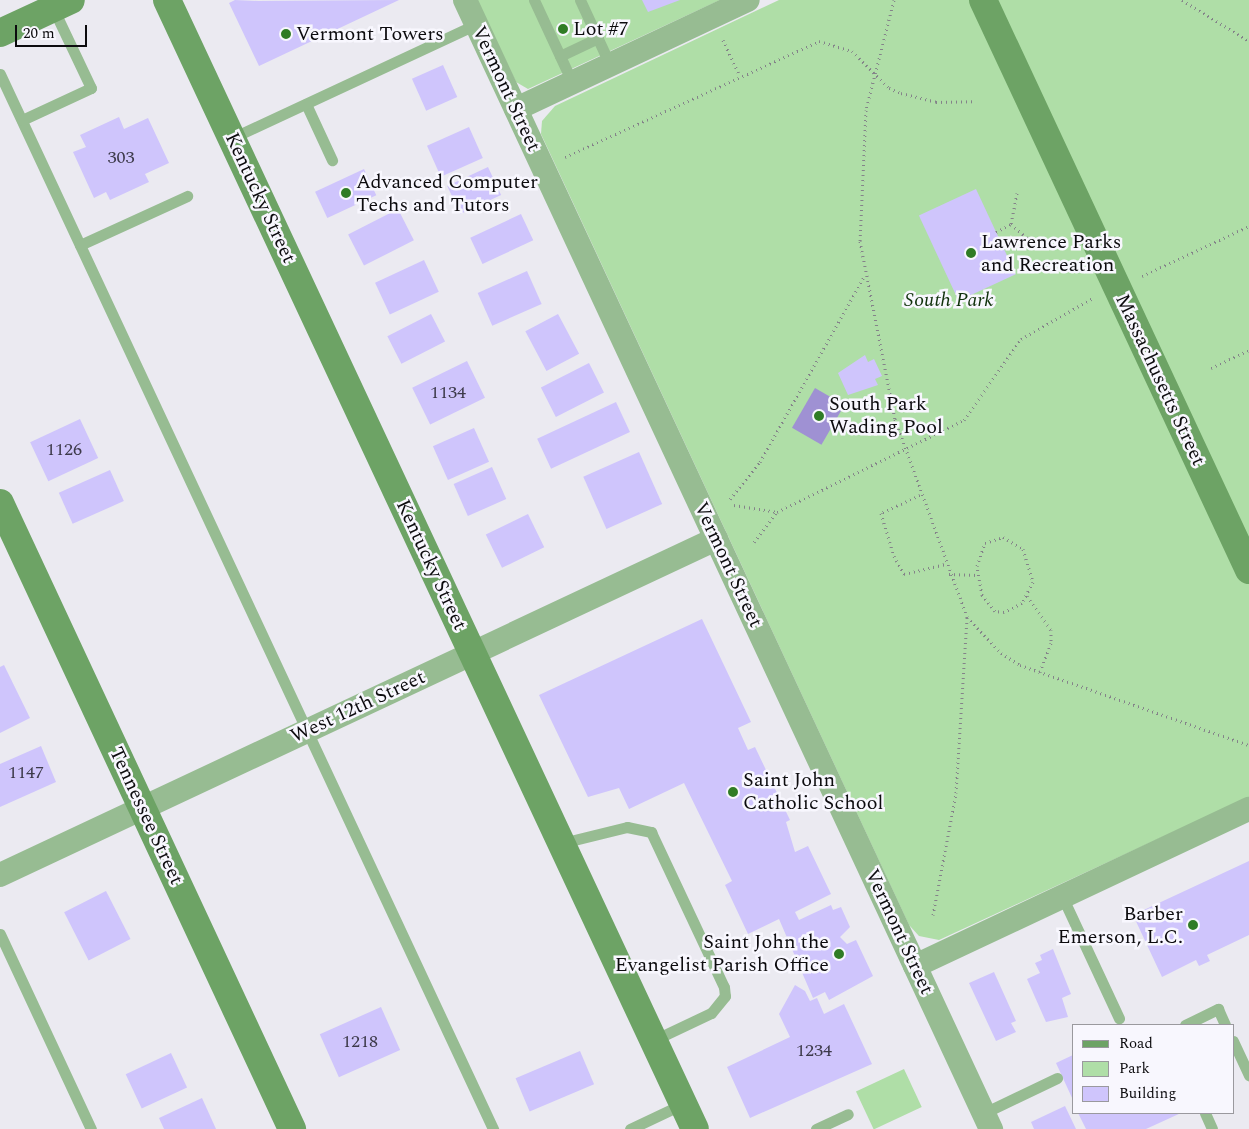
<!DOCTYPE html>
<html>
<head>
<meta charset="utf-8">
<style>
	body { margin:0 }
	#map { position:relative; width:1249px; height:1129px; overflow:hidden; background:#ebeaf1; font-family:Spectral,serif }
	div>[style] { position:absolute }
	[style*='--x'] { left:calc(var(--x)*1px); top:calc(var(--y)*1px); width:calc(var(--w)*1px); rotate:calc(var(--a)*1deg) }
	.green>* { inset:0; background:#afdea7; transform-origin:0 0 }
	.water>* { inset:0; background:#9f91d3; transform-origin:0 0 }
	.building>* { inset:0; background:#cfc5fc; transform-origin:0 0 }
	.path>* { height:3px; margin-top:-1.5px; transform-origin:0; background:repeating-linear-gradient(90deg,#848389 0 1px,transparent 0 5px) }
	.service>* { height:11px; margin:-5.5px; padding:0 5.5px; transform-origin:5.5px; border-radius:5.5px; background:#97bc92 }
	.minor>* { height:24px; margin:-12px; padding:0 12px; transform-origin:12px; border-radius:12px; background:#97bc92 }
	.secondary>* { height:28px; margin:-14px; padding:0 14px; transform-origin:14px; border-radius:14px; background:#6da365 }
	.dots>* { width:14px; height:14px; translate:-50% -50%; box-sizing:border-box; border:2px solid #f8f7fe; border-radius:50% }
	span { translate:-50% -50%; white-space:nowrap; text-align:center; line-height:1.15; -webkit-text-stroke:5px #f8f7fe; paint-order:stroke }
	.number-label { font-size:18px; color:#3d3a4a }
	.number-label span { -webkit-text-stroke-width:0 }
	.poi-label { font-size:20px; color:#0c0b0e }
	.left { translate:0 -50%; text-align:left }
	.right { translate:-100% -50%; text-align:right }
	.street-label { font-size:20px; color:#0c0b0e }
	.park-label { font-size:20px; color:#10320b; font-style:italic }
	.legend { position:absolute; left:1072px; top:1024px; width:162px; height:90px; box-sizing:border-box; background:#f8f7fe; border:1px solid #9a999e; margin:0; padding:6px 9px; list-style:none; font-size:15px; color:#0c0b0e }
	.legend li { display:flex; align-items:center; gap:10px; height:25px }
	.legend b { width:25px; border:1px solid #9a999e }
	.scale { position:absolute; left:15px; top:25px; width:72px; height:22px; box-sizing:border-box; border:2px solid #0c0b0e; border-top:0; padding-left:6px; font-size:15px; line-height:18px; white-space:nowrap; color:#0c0b0e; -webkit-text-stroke:4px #f8f7fe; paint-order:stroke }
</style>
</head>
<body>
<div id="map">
	<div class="green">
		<i style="clip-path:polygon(477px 0,720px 0,528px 89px,516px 82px)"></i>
		<i style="clip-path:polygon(779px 0,1249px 0,1249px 797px,939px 940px,919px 936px,909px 925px,541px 134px,542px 121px,555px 106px)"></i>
		<i style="left:904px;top:1069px;width:42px;height:53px;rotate:65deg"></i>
	</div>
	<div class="water">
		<i style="left:815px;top:388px;width:34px;height:46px;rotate:30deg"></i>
	</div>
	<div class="building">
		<i style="clip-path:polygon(235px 0,258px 1px,399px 0,259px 66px,229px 3px)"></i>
		<i style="clip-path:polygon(642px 0,680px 0,648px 12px)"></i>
		<i style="left:443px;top:65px;width:35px;height:34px;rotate:66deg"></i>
		<i style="clip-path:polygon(119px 117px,124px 129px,148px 118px,169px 163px,145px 174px,149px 182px,110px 200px,106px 192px,94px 198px,73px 152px,86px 147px,80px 135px)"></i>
		<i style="left:469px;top:127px;width:34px;height:46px;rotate:66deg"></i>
		<i style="left:488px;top:167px;width:31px;height:45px;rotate:65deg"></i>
		<i style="left:364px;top:169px;width:29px;height:54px;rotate:65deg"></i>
		<i style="left:976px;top:189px;width:94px;height:63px;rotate:65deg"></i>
		<i style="left:398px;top:209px;width:35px;height:56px;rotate:63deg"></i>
		<i style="left:521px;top:214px;width:29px;height:56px;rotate:65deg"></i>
		<i style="left:424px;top:260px;width:35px;height:54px;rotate:65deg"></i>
		<i style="left:527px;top:271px;width:36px;height:54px;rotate:66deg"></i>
		<i style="left:431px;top:314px;width:31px;height:49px;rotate:63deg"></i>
		<i style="left:558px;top:314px;width:45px;height:37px;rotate:62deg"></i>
		<i style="clip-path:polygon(865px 355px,868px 362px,874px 359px,882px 376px,875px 379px,878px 385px,848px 395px,838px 373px)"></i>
		<i style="left:467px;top:361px;width:41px;height:61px;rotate:64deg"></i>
		<i style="left:589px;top:363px;width:33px;height:54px;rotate:63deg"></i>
		<i style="left:616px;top:402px;width:33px;height:87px;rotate:65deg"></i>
		<i style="left:80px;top:419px;width:43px;height:55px;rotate:65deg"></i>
		<i style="left:474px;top:428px;width:37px;height:45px;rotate:66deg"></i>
		<i style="left:639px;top:452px;width:57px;height:61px;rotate:66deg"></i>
		<i style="left:492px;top:467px;width:35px;height:42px;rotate:66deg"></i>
		<i style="left:110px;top:470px;width:34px;height:56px;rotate:66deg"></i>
		<i style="left:528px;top:514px;width:37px;height:47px;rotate:64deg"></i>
		<i style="clip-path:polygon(702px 619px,751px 722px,738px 728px,748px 750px,755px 747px,790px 820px,786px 822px,795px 852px,808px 846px,831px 894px,795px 912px,799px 920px,831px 905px,833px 910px,841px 907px,850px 927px,840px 937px,847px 944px,856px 940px,873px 976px,829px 1000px,825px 992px,813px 998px,779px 919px,748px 934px,725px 885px,732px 881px,684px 783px,629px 809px,619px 788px,588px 797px,539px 695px)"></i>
		<i style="clip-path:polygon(4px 665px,30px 718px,0 733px,0 667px)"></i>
		<i style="clip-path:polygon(41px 746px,56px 782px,0 807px,0 764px)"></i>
		<i style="clip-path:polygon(1249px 861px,1249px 935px,1207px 955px,1210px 961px,1199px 966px,1196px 960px,1162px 977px,1133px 915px)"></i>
		<i style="left:106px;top:891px;width:54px;height:47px;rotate:63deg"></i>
		<i style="clip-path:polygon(1053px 949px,1071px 994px,1062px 998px,1068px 1017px,1046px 1022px,1027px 979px,1040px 973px,1035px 963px,1042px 960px,1040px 955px)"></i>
		<i style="clip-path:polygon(994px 972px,1016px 1021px,1011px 1023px,1016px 1032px,996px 1041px,969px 983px)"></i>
		<i style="clip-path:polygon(795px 985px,805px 991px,810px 1001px,817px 998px,824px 1014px,844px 1004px,872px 1064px,750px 1118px,727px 1067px,790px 1037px,779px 1014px)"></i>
		<i style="left:381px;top:1007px;width:47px;height:67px;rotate:66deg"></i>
		<i style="left:580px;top:1051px;width:36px;height:70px;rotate:67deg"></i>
		<i style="left:171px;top:1053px;width:38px;height:50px;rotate:65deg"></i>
		<i style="clip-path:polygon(1073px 1055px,1073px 1100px,1056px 1063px)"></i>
		<i style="clip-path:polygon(202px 1098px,216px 1129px,164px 1129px,159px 1118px)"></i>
		<i style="clip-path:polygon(1065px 1106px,1076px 1129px,1034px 1129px,1031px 1122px)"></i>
		<i style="clip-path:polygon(1078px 1113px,1181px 1113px,1146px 1129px,1086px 1129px)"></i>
	</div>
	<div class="path">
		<i style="--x:894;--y:0;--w:114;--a:104.3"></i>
		<i style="--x:866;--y:110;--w:131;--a:92.6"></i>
		<i style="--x:860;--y:241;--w:181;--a:78.9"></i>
		<i style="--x:895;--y:419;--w:211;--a:70"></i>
		<i style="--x:967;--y:617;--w:50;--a:46.6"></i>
		<i style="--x:1001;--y:653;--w:22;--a:32"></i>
		<i style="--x:1020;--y:665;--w:243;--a:19.3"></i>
		<i style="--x:1182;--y:0;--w:79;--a:31.5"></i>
		<i style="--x:723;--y:40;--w:38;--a:65"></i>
		<i style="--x:565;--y:157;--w:279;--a:-24.5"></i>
		<i style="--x:819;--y:41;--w:34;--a:17"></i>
		<i style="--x:852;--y:51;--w:52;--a:45"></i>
		<i style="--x:889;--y:88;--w:13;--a:23"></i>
		<i style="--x:901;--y:93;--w:36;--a:14"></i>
		<i style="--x:936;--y:102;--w:39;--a:-1"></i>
		<i style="--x:1017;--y:193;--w:32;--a:101"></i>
		<i style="--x:1011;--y:224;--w:32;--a:41"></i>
		<i style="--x:1035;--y:245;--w:7;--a:0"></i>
		<i style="--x:996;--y:232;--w:17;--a:-28"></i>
		<i style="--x:1142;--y:276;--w:118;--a:-25"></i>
		<i style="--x:1211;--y:368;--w:42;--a:-25.3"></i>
		<i style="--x:920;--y:495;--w:43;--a:155.2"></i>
		<i style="--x:881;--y:513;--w:45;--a:73.2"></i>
		<i style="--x:894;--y:556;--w:21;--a:61"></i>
		<i style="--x:904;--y:574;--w:43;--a:-13.4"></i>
		<i style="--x:730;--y:499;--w:48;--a:-51"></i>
		<i style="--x:760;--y:462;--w:214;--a:-60.7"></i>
		<i style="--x:734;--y:505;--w:44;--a:9.2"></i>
		<i style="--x:1003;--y:537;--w:23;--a:31"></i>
		<i style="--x:1023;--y:549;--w:34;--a:73"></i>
		<i style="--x:1033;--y:582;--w:24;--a:118"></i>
		<i style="--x:1022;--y:603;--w:20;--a:153"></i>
		<i style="--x:1004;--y:612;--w:9;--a:-174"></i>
		<i style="--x:995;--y:611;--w:21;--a:-129"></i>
		<i style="--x:982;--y:595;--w:29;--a:-100"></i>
		<i style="--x:977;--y:566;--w:24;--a:-71"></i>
		<i style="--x:985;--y:543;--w:19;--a:-18"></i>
		<i style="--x:754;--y:542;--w:38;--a:-53"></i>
		<i style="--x:777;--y:512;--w:208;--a:-26.2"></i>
		<i style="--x:964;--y:420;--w:99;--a:-54.9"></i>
		<i style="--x:1021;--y:339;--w:83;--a:-29.7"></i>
		<i style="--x:949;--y:574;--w:29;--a:2"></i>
		<i style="--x:1027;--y:596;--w:42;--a:54.8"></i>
		<i style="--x:1051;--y:630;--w:13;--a:90"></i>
		<i style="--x:1051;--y:643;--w:31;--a:111"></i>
		<i style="--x:933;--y:915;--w:124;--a:-79.3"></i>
		<i style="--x:956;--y:793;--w:176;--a:-86.4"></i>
	</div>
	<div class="service">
		<i style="--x:534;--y:0;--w:90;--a:65.1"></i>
		<i style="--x:580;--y:0;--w:72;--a:65.2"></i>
		<i style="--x:560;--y:56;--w:42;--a:-25.3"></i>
		<i style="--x:0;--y:74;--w:1165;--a:64.95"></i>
		<i style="--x:306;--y:104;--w:62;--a:65.1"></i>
		<i style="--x:22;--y:120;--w:76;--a:-24.9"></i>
		<i style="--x:91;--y:88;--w:89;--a:-115.4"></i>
		<i style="--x:232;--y:138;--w:270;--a:-25"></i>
		<i style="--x:80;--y:245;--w:118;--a:-24.6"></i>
		<i style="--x:562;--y:843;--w:67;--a:-13.8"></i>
		<i style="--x:627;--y:827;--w:25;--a:12"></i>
		<i style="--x:651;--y:832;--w:171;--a:64.8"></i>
		<i style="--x:724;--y:987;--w:9;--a:84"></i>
		<i style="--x:725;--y:996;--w:22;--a:129"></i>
		<i style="--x:711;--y:1013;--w:63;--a:154.7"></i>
		<i style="--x:1062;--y:896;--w:135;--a:65"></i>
		<i style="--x:0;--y:934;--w:215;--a:65"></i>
		<i style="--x:1185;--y:1025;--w:37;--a:-26"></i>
		<i style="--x:1218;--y:1009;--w:17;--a:66"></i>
		<i style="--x:1233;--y:1041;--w:38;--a:65"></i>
		<i style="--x:984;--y:1113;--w:81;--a:-25.6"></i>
		<i style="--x:1205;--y:1113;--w:17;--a:66"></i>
		<i style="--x:630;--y:1129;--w:59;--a:-25.3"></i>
		<i style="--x:816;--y:1129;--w:35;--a:-25"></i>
	</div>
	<div class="minor">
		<i style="--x:465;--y:0;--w:1246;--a:65.02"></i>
		<i style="--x:516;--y:109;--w:256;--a:-25.2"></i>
		<i style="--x:0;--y:875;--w:791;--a:-25.14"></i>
		<i style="--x:915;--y:966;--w:369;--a:-25.2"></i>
	</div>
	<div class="secondary">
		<i style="--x:167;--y:0;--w:1246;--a:64.94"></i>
		<i style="--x:983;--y:0;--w:629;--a:64.98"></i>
		<i style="--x:0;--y:33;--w:78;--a:-24.9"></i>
		<i style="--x:0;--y:503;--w:691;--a:64.99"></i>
	</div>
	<div class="dots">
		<i style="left:563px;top:29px;background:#307c25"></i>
		<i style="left:286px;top:34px;background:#307c25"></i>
		<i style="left:346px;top:193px;background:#307c25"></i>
		<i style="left:971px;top:253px;background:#307c25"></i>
		<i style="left:819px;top:416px;background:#307c25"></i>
		<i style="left:733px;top:792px;background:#307c25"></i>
		<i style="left:1193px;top:925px;background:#307c25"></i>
		<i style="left:839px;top:954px;background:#307c25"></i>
	</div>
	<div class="number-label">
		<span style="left:121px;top:158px">303</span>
		<span style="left:448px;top:393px">1134</span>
		<span style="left:64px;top:450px">1126</span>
		<span style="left:26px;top:773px">1147</span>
		<span style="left:360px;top:1042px">1218</span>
		<span style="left:814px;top:1051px">1234</span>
	</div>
	<div class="poi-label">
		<span class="left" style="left:573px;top:29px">Lot #7</span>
		<span class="left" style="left:296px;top:34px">Vermont Towers</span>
		<span class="left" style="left:356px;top:194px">Advanced Computer<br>Techs and Tutors</span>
		<span class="left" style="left:981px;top:254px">Lawrence Parks<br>and Recreation</span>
		<span class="left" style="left:829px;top:416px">South Park<br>Wading Pool</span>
		<span class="left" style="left:743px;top:792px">Saint John<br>Catholic School</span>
		<span class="right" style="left:1183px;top:926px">Barber<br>Emerson, L.C.</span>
		<span class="right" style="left:829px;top:954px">Saint John the<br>Evangelist Parish Office</span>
	</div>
	<div class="street-label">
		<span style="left:506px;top:89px;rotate:65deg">Vermont Street</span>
		<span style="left:260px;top:198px;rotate:65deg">Kentucky Street</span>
		<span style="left:1160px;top:380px;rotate:65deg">Massachusetts Street</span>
		<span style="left:431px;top:565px;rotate:65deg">Kentucky Street</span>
		<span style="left:728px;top:565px;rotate:65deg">Vermont Street</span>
		<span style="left:358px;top:707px;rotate:-25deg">West 12th Street</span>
		<span style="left:146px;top:816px;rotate:65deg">Tennessee Street</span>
		<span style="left:899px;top:932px;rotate:65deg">Vermont Street</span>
	</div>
	<div class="park-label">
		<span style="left:949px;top:300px">South Park</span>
	</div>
	<ul class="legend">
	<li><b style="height:6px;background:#6da365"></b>Road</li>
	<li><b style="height:14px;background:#afdea7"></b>Park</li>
	<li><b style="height:14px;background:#cfc5fc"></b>Building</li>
	</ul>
	<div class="scale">20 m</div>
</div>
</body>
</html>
